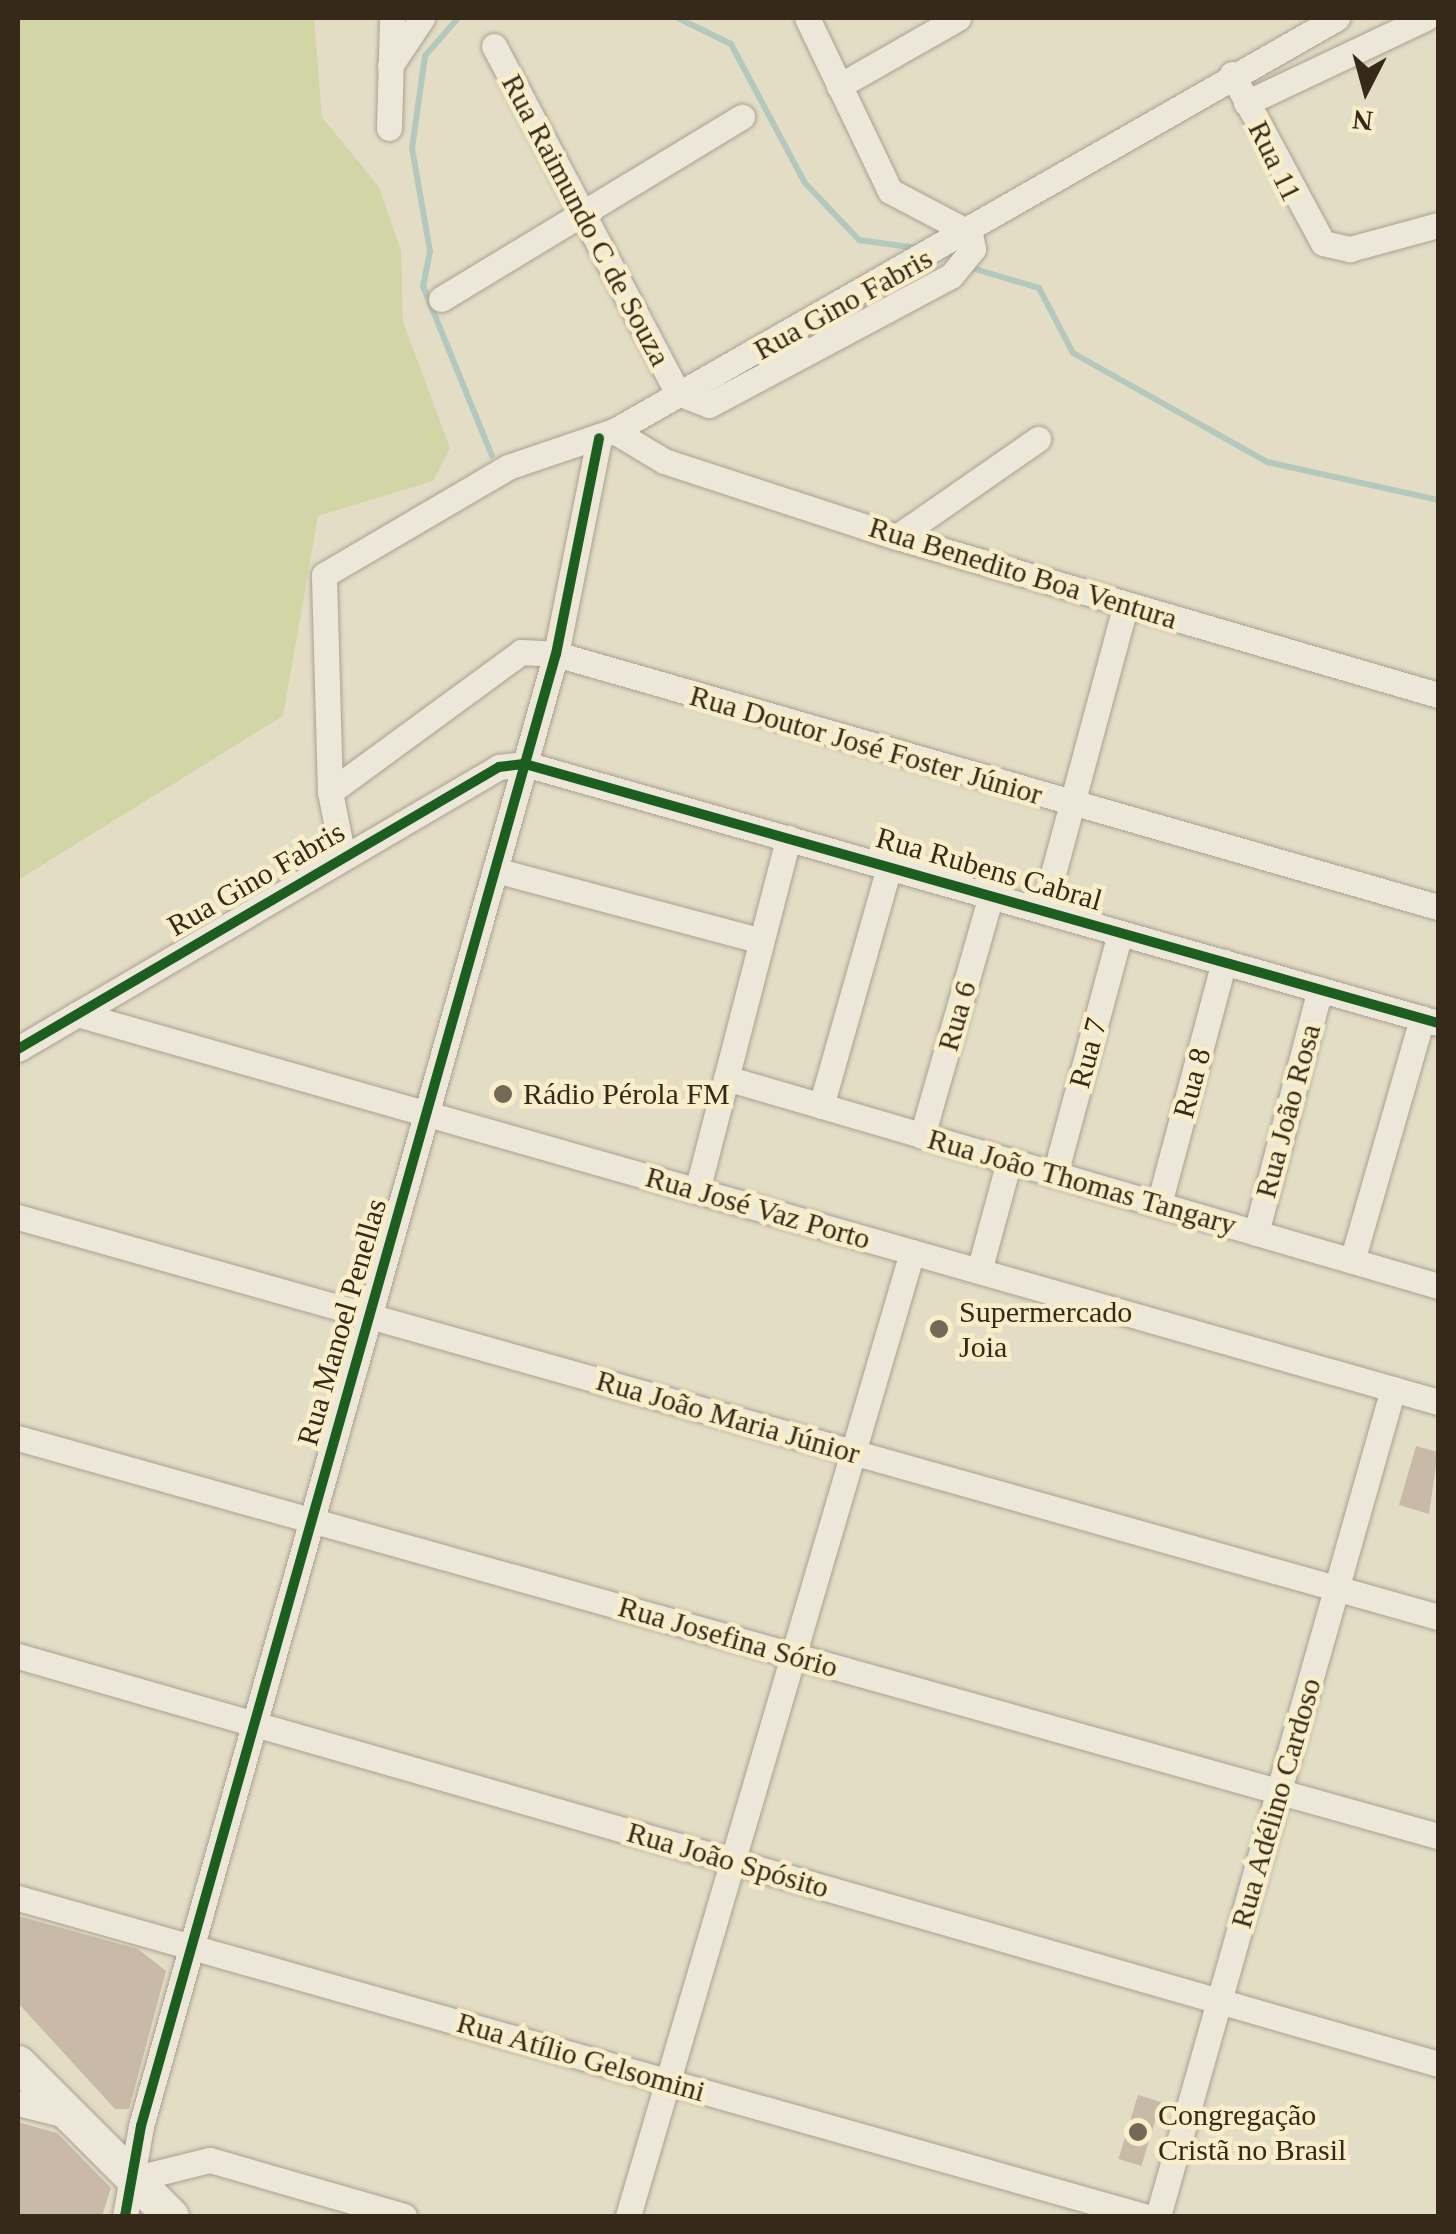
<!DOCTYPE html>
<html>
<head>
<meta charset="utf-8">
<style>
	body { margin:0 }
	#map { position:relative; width:1456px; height:2234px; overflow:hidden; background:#e4ddc6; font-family:Georgia,serif }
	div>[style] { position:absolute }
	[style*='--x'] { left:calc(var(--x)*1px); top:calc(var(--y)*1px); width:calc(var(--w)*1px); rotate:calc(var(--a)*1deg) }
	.green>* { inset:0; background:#d2d6a7 }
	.stream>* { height:6px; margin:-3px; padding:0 3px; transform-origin:3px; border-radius:3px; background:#b4c9bd }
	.building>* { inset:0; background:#c8baa7; transform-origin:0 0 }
	.roads { filter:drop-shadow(0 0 2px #a8a191) drop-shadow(0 0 2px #a8a191) }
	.street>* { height:25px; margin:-12.5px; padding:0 12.5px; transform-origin:12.5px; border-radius:12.5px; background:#ece7d9 }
	.secondary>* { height:35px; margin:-17.5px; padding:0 17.5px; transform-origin:17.5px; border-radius:17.5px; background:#ece7d9 }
	.cycleway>* { height:10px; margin:-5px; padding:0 5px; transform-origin:5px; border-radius:5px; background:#1b5e20 }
	.dots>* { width:28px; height:28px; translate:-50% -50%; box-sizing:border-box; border:5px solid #f8eec9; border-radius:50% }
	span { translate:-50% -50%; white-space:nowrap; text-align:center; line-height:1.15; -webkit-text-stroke:9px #f8eec9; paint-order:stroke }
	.street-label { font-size:30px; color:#372919 }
	.poi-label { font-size:30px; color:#372919 }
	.left { translate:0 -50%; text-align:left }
	.frame { position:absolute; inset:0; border:20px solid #372919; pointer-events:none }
	.north { position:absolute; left:1316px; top:40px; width:100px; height:100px; -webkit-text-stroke:8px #f8eec9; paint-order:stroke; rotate:186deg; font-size:28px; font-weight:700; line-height:40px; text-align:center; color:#372919 }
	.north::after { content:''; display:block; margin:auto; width:35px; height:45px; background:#372919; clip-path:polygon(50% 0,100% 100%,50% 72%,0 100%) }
</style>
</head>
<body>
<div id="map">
	<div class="green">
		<i style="clip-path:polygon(18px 18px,314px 18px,322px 117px,379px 187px,401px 251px,403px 322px,450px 448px,433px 481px,318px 516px,283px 716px,18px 880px)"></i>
	</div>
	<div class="stream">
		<i style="--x:458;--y:18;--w:50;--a:131"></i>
		<i style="--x:425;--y:56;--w:93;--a:98"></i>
		<i style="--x:412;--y:148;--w:105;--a:80.1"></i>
		<i style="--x:430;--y:251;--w:36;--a:101"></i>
		<i style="--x:423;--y:286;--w:183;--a:67.9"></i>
		<i style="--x:678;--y:18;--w:59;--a:26.1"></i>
		<i style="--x:731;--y:44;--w:157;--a:62"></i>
		<i style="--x:805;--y:183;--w:79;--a:46.5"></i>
		<i style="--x:859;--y:240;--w:58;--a:8"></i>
		<i style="--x:965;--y:266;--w:77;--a:16.6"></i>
		<i style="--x:1039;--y:288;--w:73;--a:62.4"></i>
		<i style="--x:1073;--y:353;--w:223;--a:29.3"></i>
		<i style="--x:1267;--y:462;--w:175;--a:12.5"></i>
	</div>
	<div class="building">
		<i style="clip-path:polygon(1416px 1446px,1438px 1452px,1429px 1514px,1399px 1505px)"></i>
		<i style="clip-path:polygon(18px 1916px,138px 1949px,166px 1971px,129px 2109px,115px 2109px,18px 2003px)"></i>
		<i style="left:1138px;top:2095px;width:24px;height:67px;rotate:17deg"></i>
		<i style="clip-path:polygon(18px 2122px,57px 2133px,111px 2188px,102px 2216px,18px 2216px)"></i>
	</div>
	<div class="roads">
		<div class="street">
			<i style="--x:494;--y:46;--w:393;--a:62.1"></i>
			<i style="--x:678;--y:393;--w:33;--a:21"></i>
			<i style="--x:709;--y:405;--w:274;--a:-28.1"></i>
			<i style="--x:951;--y:276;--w:35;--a:-51"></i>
			<i style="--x:973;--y:249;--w:16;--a:-101"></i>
			<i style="--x:970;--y:233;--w:90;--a:-152.3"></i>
			<i style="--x:890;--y:191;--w:192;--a:-115.6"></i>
			<i style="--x:390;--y:66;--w:58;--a:-56.3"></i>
			<i style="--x:1232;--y:74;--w:192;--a:61.7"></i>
			<i style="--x:1323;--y:243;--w:28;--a:13"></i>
			<i style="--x:1350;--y:249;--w:91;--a:-15.3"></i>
			<i style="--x:839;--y:86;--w:137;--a:-29.7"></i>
			<i style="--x:1246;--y:103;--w:199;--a:-25.3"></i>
			<i style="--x:389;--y:128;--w:110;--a:-88.4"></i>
			<i style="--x:441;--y:299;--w:352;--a:-31.2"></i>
			<i style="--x:614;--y:431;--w:58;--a:31"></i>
			<i style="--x:664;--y:461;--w:245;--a:18.1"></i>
			<i style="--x:897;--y:537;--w:564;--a:16.28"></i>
			<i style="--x:897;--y:537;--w:172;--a:-34.8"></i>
			<i style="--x:330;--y:792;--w:237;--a:-36.2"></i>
			<i style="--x:521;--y:652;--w:35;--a:3"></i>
			<i style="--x:556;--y:654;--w:918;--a:16.01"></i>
			<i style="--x:343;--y:857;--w:66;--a:-101.3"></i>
			<i style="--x:330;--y:792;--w:217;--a:-91.6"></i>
			<i style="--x:324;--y:575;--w:213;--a:-30.4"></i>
			<i style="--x:508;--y:467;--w:112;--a:-18.8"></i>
			<i style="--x:614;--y:431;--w:833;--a:-29.74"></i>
			<i style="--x:495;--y:870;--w:275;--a:14.9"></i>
			<i style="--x:1043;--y:911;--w:318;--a:-74.9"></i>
			<i style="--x:77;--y:1014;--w:1415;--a:15.91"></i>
			<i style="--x:18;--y:1049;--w:558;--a:-30.38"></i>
			<i style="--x:499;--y:767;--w:26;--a:-7"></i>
			<i style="--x:525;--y:764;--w:949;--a:15.84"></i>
			<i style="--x:726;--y:1078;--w:742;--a:16.28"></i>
			<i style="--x:821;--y:1106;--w:248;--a:-74.1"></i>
			<i style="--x:922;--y:1136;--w:250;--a:-74"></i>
			<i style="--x:1055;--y:1174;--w:250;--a:-74.9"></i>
			<i style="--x:697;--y:1191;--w:365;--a:-75.5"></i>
			<i style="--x:1159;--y:1204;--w:251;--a:-75"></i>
			<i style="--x:18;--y:1217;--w:1475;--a:15.73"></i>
			<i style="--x:1256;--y:1233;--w:252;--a:-75.3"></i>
			<i style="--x:1352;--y:1261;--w:253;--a:-73.9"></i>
			<i style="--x:979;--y:1271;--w:114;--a:-74.7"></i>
			<i style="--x:18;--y:1438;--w:1475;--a:15.66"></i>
			<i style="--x:18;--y:1656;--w:1477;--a:16.03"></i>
			<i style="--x:18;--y:1898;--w:1170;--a:15.77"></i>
			<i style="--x:18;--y:2103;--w:54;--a:14"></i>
			<i style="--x:137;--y:2178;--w:75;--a:-13.9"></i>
			<i style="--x:210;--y:2160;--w:202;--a:16.1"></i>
			<i style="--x:125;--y:2216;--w:91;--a:-79.9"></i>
			<i style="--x:141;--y:2126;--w:1529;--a:-74.26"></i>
			<i style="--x:556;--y:654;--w:220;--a:-78.7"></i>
			<i style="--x:628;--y:2216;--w:1005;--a:-73.58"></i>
			<i style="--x:1158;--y:2216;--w:860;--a:-74.14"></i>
		</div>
		<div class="secondary">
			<i style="--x:18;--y:2063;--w:216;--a:45"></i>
		</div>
	</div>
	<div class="cycleway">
		<i style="--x:18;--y:1049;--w:558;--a:-30.38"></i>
		<i style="--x:499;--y:767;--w:26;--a:-7"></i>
		<i style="--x:525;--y:764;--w:949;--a:15.84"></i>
		<i style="--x:125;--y:2216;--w:91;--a:-79.9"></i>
		<i style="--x:141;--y:2126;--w:1529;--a:-74.26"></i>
		<i style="--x:556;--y:654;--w:220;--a:-78.7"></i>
	</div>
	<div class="dots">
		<i style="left:503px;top:1094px;background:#746856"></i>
		<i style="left:939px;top:1329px;background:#746856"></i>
		<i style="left:1138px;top:2132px;background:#746856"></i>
	</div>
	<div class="street-label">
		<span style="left:1275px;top:161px;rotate:64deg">Rua 11</span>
		<span style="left:586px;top:220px;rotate:62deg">Rua Raimundo C de Souza</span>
		<span style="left:843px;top:304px;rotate:-29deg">Rua Gino Fabris</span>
		<span style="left:1023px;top:573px;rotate:17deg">Rua Benedito Boa Ventura</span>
		<span style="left:866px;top:745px;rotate:16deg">Rua Doutor José Foster Júnior</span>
		<span style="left:989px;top:869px;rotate:16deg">Rua Rubens Cabral</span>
		<span style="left:256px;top:879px;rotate:-30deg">Rua Gino Fabris</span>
		<span style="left:957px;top:1016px;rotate:-74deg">Rua 6</span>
		<span style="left:1088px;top:1053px;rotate:-75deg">Rua 7</span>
		<span style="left:1192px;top:1083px;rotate:-75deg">Rua 8</span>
		<span style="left:1288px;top:1111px;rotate:-75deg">Rua João Rosa</span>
		<span style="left:1082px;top:1182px;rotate:16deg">Rua João Thomas Tangary</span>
		<span style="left:758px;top:1208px;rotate:16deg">Rua José Vaz Porto</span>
		<span style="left:342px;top:1322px;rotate:-74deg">Rua Manoel Penellas</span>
		<span style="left:728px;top:1417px;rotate:16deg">Rua João Maria Júnior</span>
		<span style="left:728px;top:1637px;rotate:16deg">Rua Josefina Sório</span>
		<span style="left:1276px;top:1803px;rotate:-74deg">Rua Adélino Cardoso</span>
		<span style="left:728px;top:1860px;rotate:16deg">Rua João Spósito</span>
		<span style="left:581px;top:2057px;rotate:16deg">Rua Atílio Gelsomini</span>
	</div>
	<div class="poi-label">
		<span class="left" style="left:523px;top:1094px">Rádio Pérola FM</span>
		<span class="left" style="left:959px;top:1329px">Supermercado<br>Joia</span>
		<span class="left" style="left:1158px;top:2132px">Congregação<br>Cristã no Brasil</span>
	</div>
	<div class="frame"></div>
	<div class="north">N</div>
</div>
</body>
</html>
